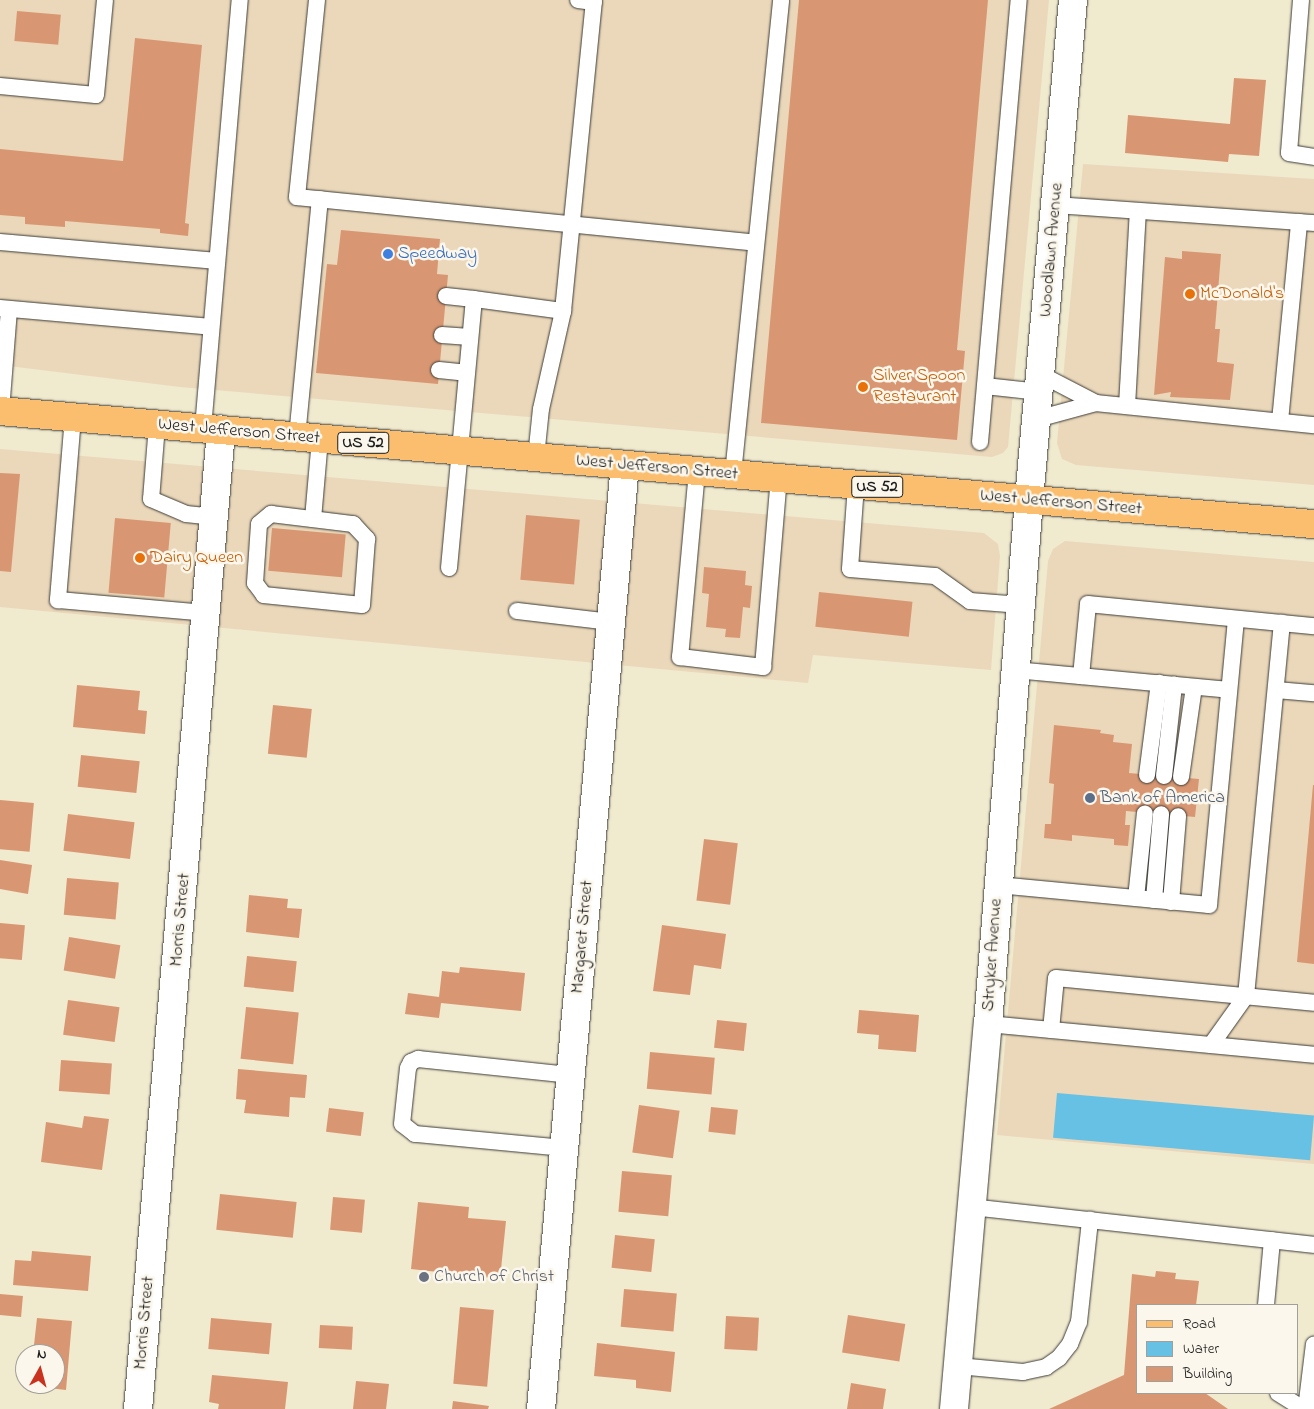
<!DOCTYPE html>
<html>
<head>
<meta charset="utf-8">
<style>
	body { margin:0 }
	#map { position:relative; width:1314px; height:1409px; overflow:hidden; background:#f0eacf; font-family:"Indie Flower",sans-serif }
	div>[style] { position:absolute }
	[style*='--x'] { left:calc(var(--x)*1px); top:calc(var(--y)*1px); width:calc(var(--w)*1px); rotate:calc(var(--a)*1deg) }
	.built>* { inset:0; background:#ebd8ba }
	.water>* { inset:0; background:#66c1e4; transform-origin:0 0 }
	.building>* { inset:0; background:#d89772; transform-origin:0 0 }
	.roads { filter:drop-shadow(0 0 1px #3c3b37) drop-shadow(0 0 1px #3c3b37) }
	.service>* { height:16px; margin:-8px; padding:0 8px; transform-origin:8px; border-radius:8px; background:#fff }
	.minor>* { height:28px; margin:-14px; padding:0 14px; transform-origin:14px; border-radius:14px; background:#fff }
	.tertiary>* { height:28px; margin:-14px; padding:0 14px; transform-origin:14px; border-radius:14px; background:#fff }
	.primary>* { height:28px; margin:-14px; padding:0 14px; transform-origin:14px; border-radius:14px; background:#fabe6e }
	.dots>* { width:14px; height:14px; translate:-50% -50%; box-sizing:border-box; border:2px solid #fbf7ec; border-radius:50% }
	span { translate:-50% -50%; white-space:nowrap; text-align:center; line-height:1.15; -webkit-text-stroke:5px #fbf7ec; paint-order:stroke }
	.shield-label span { padding:1px 4px; background:#fbf7ec; border:1px solid; border-radius:4px; -webkit-text-stroke-width:0 }
	.shield-label { font-size:16px; color:#1c1c1c; font-weight:700 }
	.street-label { font-size:18px; color:#1c1c1c }
	.shop-label { font-size:18px; color:#366cbe }
	.left { translate:0 -50%; text-align:left }
	.food-label { font-size:18px; color:#c56008 }
	.service-label { font-size:18px; color:#4e5e75 }
	.worship-label { font-size:18px; color:#5b616d }
	.legend { position:absolute; left:1136px; top:1304px; width:162px; height:90px; box-sizing:border-box; background:#fbf7ec; border:1px solid #a29f99; margin:0; padding:6px 9px; list-style:none; font-size:15px; color:#1c1c1c }
	.legend li { display:flex; align-items:center; gap:10px; height:25px }
	.legend b { width:25px; border:1px solid #a29f99 }
	.north { position:absolute; left:15px; top:1344px; width:50px; height:50px; box-sizing:border-box; background:#fbf7ec; border:1px solid #a29f99; border-radius:50%; rotate:7deg; font-size:14px; font-weight:700; line-height:20px; text-align:center; color:#1c1c1c }
	.north::after { content:''; display:block; margin:auto; width:18px; height:22px; background:#c8321e; clip-path:polygon(50% 0,100% 100%,50% 72%,0 100%) }
</style>
</head>
<body>
<div id="map">
	<div class="built">
		<i style="clip-path:polygon(0 0,1049px 0,1008px 447px,1003px 453px,992px 457px,180px 387px,0 365px)"></i>
		<i style="clip-path:polygon(1083px 164px,1314px 179px,1314px 485px,1076px 465px,1062px 459px,1057px 443px)"></i>
		<i style="clip-path:polygon(0 449px,984px 533px,998px 544px,1000px 556px,991px 670px,813px 655px,808px 683px,0 607px)"></i>
		<i style="clip-path:polygon(1065px 541px,1314px 562px,1314px 1164px,997px 1135px,1048px 561px,1053px 549px)"></i>
	</div>
	<div class="water">
		<i style="left:1057px;top:1093px;width:258px;height:45px;rotate:5deg"></i>
	</div>
	<div class="building">
		<i style="clip-path:polygon(799px 0,988px 0,957px 350px,965px 351px,957px 440px,761px 423px)"></i>
		<i style="left:17px;top:11px;width:44px;height:30px;rotate:5deg"></i>
		<i style="clip-path:polygon(135px 38px,202px 45px,185px 223px,189px 224px,188px 236px,160px 233px,160px 229px,65px 221px,65px 227px,25px 224px,25px 217px,0 215px,0 149px,123px 161px)"></i>
		<i style="clip-path:polygon(1234px 78px,1266px 80px,1259px 156px,1229px 154px,1228px 162px,1125px 153px,1128px 115px,1230px 124px)"></i>
		<i style="clip-path:polygon(341px 230px,440px 239px,437px 274px,448px 275px,438px 384px,316px 373px,327px 264px,337px 265px)"></i>
		<i style="clip-path:polygon(1182px 251px,1221px 254px,1215px 329px,1220px 329px,1217px 362px,1234px 364px,1230px 400px,1170px 397px,1171px 392px,1154px 395px,1165px 257px,1182px 259px)"></i>
		<i style="clip-path:polygon(0 473px,20px 474px,11px 572px,0 571px)"></i>
		<i style="left:526px;top:515px;width:54px;height:65px;rotate:5deg"></i>
		<i style="left:115px;top:518px;width:56px;height:75px;rotate:5deg"></i>
		<i style="left:272px;top:528px;width:74px;height:43px;rotate:5deg"></i>
		<i style="clip-path:polygon(704px 567px,746px 571px,745px 585px,752px 586px,750px 608px,743px 607px,740px 638px,725px 637px,726px 629px,706px 627px,709px 594px,702px 593px)"></i>
		<i style="left:819px;top:592px;width:94px;height:35px;rotate:6deg"></i>
		<i style="clip-path:polygon(77px 685px,140px 691px,138px 710px,147px 711px,145px 734px,73px 727px)"></i>
		<i style="left:273px;top:705px;width:39px;height:49px;rotate:6deg"></i>
		<i style="clip-path:polygon(1054px 725px,1101px 730px,1100px 733px,1114px 735px,1113px 742px,1132px 744px,1129px 773px,1199px 779px,1195px 817px,1126px 811px,1125px 825px,1130px 825px,1128px 846px,1114px 845px,1114px 839px,1072px 835px,1072px 841px,1044px 838px,1045px 824px,1051px 824px,1054px 784px,1049px 783px)"></i>
		<i style="left:81px;top:755px;width:59px;height:32px;rotate:6deg"></i>
		<i style="clip-path:polygon(1313px 785px,1314px 785px,1314px 964px,1297px 962px)"></i>
		<i style="left:0;top:800px;width:34px;height:49px;rotate:5deg"></i>
		<i style="left:68px;top:814px;width:67px;height:37px;rotate:7deg"></i>
		<i style="left:704px;top:839px;width:34px;height:62px;rotate:7deg"></i>
		<i style="clip-path:polygon(0 860px,32px 865px,28px 894px,0 889px)"></i>
		<i style="left:67px;top:878px;width:52px;height:37px;rotate:5deg"></i>
		<i style="clip-path:polygon(249px 895px,288px 899px,287px 908px,302px 909px,299px 938px,246px 932px)"></i>
		<i style="left:0;top:923px;width:25px;height:35px;rotate:5deg"></i>
		<i style="clip-path:polygon(662px 925px,726px 934px,721px 969px,694px 965px,690px 995px,653px 991px)"></i>
		<i style="left:69px;top:937px;width:52px;height:34px;rotate:9deg"></i>
		<i style="left:247px;top:956px;width:50px;height:31px;rotate:6deg"></i>
		<i style="clip-path:polygon(460px 967px,525px 973px,521px 1011px,441px 1003px,439px 1018px,405px 1014px,408px 993px,439px 997px,442px 971px,459px 973px)"></i>
		<i style="left:68px;top:1000px;width:52px;height:35px;rotate:8deg"></i>
		<i style="left:246px;top:1007px;width:53px;height:52px;rotate:6deg"></i>
		<i style="clip-path:polygon(859px 1010px,919px 1015px,916px 1052px,878px 1049px,879px 1035px,857px 1033px)"></i>
		<i style="left:717px;top:1020px;width:30px;height:28px;rotate:6deg"></i>
		<i style="left:650px;top:1052px;width:65px;height:37px;rotate:5deg"></i>
		<i style="left:61px;top:1060px;width:51px;height:31px;rotate:4deg"></i>
		<i style="clip-path:polygon(238px 1069px,307px 1075px,305px 1098px,290px 1097px,289px 1117px,244px 1113px,246px 1100px,236px 1099px)"></i>
		<i style="left:639px;top:1105px;width:41px;height:48px;rotate:8deg"></i>
		<i style="left:711px;top:1107px;width:27px;height:25px;rotate:6deg"></i>
		<i style="left:329px;top:1108px;width:35px;height:24px;rotate:7deg"></i>
		<i style="clip-path:polygon(84px 1116px,109px 1119px,102px 1170px,41px 1162px,46px 1122px,82px 1128px)"></i>
		<i style="left:622px;top:1171px;width:50px;height:41px;rotate:5deg"></i>
		<i style="left:220px;top:1194px;width:77px;height:36px;rotate:6deg"></i>
		<i style="left:333px;top:1197px;width:32px;height:33px;rotate:5deg"></i>
		<i style="clip-path:polygon(418px 1202px,469px 1207px,468px 1218px,506px 1221px,500px 1279px,411px 1269px)"></i>
		<i style="left:615px;top:1235px;width:40px;height:33px;rotate:6deg"></i>
		<i style="clip-path:polygon(32px 1251px,91px 1256px,88px 1291px,13px 1285px,15px 1260px,31px 1261px)"></i>
		<i style="clip-path:polygon(1156px 1271px,1176px 1273px,1175px 1279px,1199px 1281px,1196px 1305px,1138px 1305px,1138px 1393px,1205px 1393px,1228px 1409px,1049px 1409px,1124px 1375px,1132px 1274px,1155px 1277px)"></i>
		<i style="left:624px;top:1289px;width:53px;height:38px;rotate:5deg"></i>
		<i style="left:0;top:1294px;width:23px;height:21px;rotate:5deg"></i>
		<i style="left:460px;top:1307px;width:34px;height:77px;rotate:5deg"></i>
		<i style="left:848px;top:1315px;width:58px;height:38px;rotate:9deg"></i>
		<i style="left:726px;top:1316px;width:33px;height:33px;rotate:3deg"></i>
		<i style="clip-path:polygon(37px 1318px,72px 1321px,66px 1390px,30px 1386px,55px 1384px,55px 1354px,33px 1354px)"></i>
		<i style="left:211px;top:1318px;width:61px;height:31px;rotate:5deg"></i>
		<i style="left:320px;top:1325px;width:33px;height:23px;rotate:3deg"></i>
		<i style="clip-path:polygon(597px 1343px,675px 1352px,671px 1392px,636px 1388px,636px 1380px,594px 1376px)"></i>
		<i style="clip-path:polygon(212px 1375px,288px 1382px,285px 1409px,218px 1409px,219px 1404px,209px 1402px)"></i>
		<i style="clip-path:polygon(356px 1381px,389px 1384px,386px 1409px,353px 1409px)"></i>
		<i style="clip-path:polygon(851px 1383px,886px 1389px,883px 1409px,847px 1409px)"></i>
		<i style="clip-path:polygon(453px 1401px,489px 1406px,488px 1409px,452px 1409px)"></i>
	</div>
	<div class="roads">
		<div class="service">
			<i style="--x:317;--y:0;--w:198;--a:95.8"></i>
			<i style="--x:297;--y:197;--w:461;--a:5.7"></i>
			<i style="--x:1301;--y:0;--w:153;--a:94.5"></i>
			<i style="--x:1289;--y:153;--w:25;--a:9"></i>
			<i style="--x:0;--y:86;--w:96;--a:5.4"></i>
			<i style="--x:96;--y:95;--w:95;--a:-84.6"></i>
			<i style="--x:1056;--y:205;--w:259;--a:4"></i>
			<i style="--x:0;--y:242;--w:218;--a:5"></i>
			<i style="--x:446;--y:296;--w:28;--a:6"></i>
			<i style="--x:0;--y:308;--w:212;--a:5.1"></i>
			<i style="--x:442;--y:335;--w:28;--a:4"></i>
			<i style="--x:439;--y:370;--w:27;--a:6"></i>
			<i style="--x:1042;--y:375;--w:61;--a:27.4"></i>
			<i style="--x:985;--y:386;--w:55;--a:6.2"></i>
			<i style="--x:1127;--y:406;--w:194;--a:-86.8"></i>
			<i style="--x:1;--y:411;--w:102;--a:-85.5"></i>
			<i style="--x:73;--y:417;--w:184;--a:94.7"></i>
			<i style="--x:58;--y:600;--w:151;--a:5"></i>
			<i style="--x:1037;--y:419;--w:61;--a:-15.2"></i>
			<i style="--x:1096;--y:403;--w:219;--a:5.8"></i>
			<i style="--x:1280;--y:421;--w:200;--a:-84.5"></i>
			<i style="--x:157;--y:425;--w:74;--a:94.6"></i>
			<i style="--x:151;--y:499;--w:38;--a:23"></i>
			<i style="--x:186;--y:514;--w:29;--a:6"></i>
			<i style="--x:203;--y:428;--w:430;--a:-85.1"></i>
			<i style="--x:297;--y:437;--w:239;--a:-84.5"></i>
			<i style="--x:980;--y:442;--w:444;--a:-85"></i>
			<i style="--x:536;--y:457;--w:48;--a:-84.1"></i>
			<i style="--x:541;--y:409;--w:100;--a:-77.3"></i>
			<i style="--x:563;--y:311;--w:311;--a:-84.3"></i>
			<i style="--x:594;--y:2;--w:16;--a:-173"></i>
			<i style="--x:697;--y:471;--w:187;--a:95.2"></i>
			<i style="--x:680;--y:657;--w:84;--a:6.9"></i>
			<i style="--x:763;--y:667;--w:190;--a:-85.2"></i>
			<i style="--x:733;--y:474;--w:476;--a:-84.2"></i>
			<i style="--x:856;--y:485;--w:84;--a:94.1"></i>
			<i style="--x:850;--y:569;--w:85;--a:4.7"></i>
			<i style="--x:935;--y:576;--w:43;--a:35.5"></i>
			<i style="--x:970;--y:601;--w:51;--a:4.5"></i>
			<i style="--x:271;--y:514;--w:83;--a:7"></i>
			<i style="--x:353;--y:524;--w:21;--a:47"></i>
			<i style="--x:367;--y:539;--w:66;--a:94.3"></i>
			<i style="--x:362;--y:605;--w:99;--a:-174.2"></i>
			<i style="--x:264;--y:595;--w:15;--a:-127"></i>
			<i style="--x:255;--y:583;--w:59;--a:-86.1"></i>
			<i style="--x:259;--y:524;--w:16;--a:-40"></i>
			<i style="--x:313;--y:519;--w:80;--a:-85"></i>
			<i style="--x:449;--y:568;--w:270;--a:-84.7"></i>
			<i style="--x:474;--y:299;--w:90;--a:7.7"></i>
			<i style="--x:517;--y:611;--w:95;--a:6.7"></i>
			<i style="--x:1015;--y:670;--w:215;--a:5.3"></i>
			<i style="--x:1081;--y:676;--w:72;--a:-84.4"></i>
			<i style="--x:1088;--y:604;--w:227;--a:5.6"></i>
			<i style="--x:1276;--y:690;--w:38;--a:5"></i>
			<i style="--x:1147;--y:775;--w:93;--a:-82.6"></i>
			<i style="--x:1164;--y:776;--w:92;--a:-83.7"></i>
			<i style="--x:1181;--y:777;--w:91;--a:-81.8"></i>
			<i style="--x:998;--y:885;--w:212;--a:5.4"></i>
			<i style="--x:1209;--y:905;--w:287;--a:-84.6"></i>
			<i style="--x:1136;--y:898;--w:85;--a:-84"></i>
			<i style="--x:1154;--y:900;--w:86;--a:-85.3"></i>
			<i style="--x:1171;--y:902;--w:86;--a:-85.3"></i>
			<i style="--x:988;--y:1024;--w:327;--a:5.4"></i>
			<i style="--x:1051;--y:1030;--w:52;--a:-84.5"></i>
			<i style="--x:1056;--y:978;--w:259;--a:5.5"></i>
			<i style="--x:1211;--y:1045;--w:60;--a:-54.5"></i>
			<i style="--x:1246;--y:996;--w:375;--a:-84.5"></i>
			<i style="--x:564;--y:1148;--w:150;--a:-174.6"></i>
			<i style="--x:415;--y:1134;--w:16;--a:-142"></i>
			<i style="--x:402;--y:1124;--w:56;--a:-83.9"></i>
			<i style="--x:408;--y:1068;--w:7;--a:-63"></i>
			<i style="--x:411;--y:1062;--w:8;--a:-23"></i>
			<i style="--x:418;--y:1059;--w:154;--a:6"></i>
			<i style="--x:971;--y:1207;--w:345;--a:6.3"></i>
			<i style="--x:1266;--y:1305;--w:65;--a:-84.7"></i>
			<i style="--x:958;--y:1366;--w:65;--a:5.3"></i>
			<i style="--x:1023;--y:1372;--w:24;--a:-12"></i>
			<i style="--x:1046;--y:1367;--w:16;--a:-35"></i>
			<i style="--x:1059;--y:1358;--w:18;--a:-52"></i>
			<i style="--x:1070;--y:1344;--w:24;--a:-68"></i>
			<i style="--x:1079;--y:1322;--w:103;--a:-83.8"></i>
			<i style="--x:1278;--y:1393;--w:31;--a:32"></i>
			<i style="--x:1306;--y:1409;--w:65;--a:-83"></i>
		</div>
		<div class="minor">
			<i style="--x:1029;--y:500;--w:502;--a:-84.97"></i>
			<i style="--x:138;--y:1409;--w:983;--a:-85.15"></i>
			<i style="--x:541;--y:1409;--w:948;--a:-84.92"></i>
		</div>
		<div class="tertiary">
			<i style="--x:954;--y:1409;--w:386;--a:-85"></i>
			<i style="--x:988;--y:1024;--w:526;--a:-85.53"></i>
		</div>
		<div class="primary">
			<i style="--x:0;--y:411;--w:1319;--a:4.92"></i>
		</div>
	</div>
	<div class="dots">
		<i style="left:388px;top:254px;background:#3f7fe0"></i>
		<i style="left:1190px;top:294px;background:#e8710a"></i>
		<i style="left:863px;top:387px;background:#e8710a"></i>
		<i style="left:140px;top:558px;background:#e8710a"></i>
		<i style="left:1090px;top:798px;background:#5c6f8a"></i>
		<i style="left:424px;top:1277px;background:#6b7280"></i>
	</div>
	<div class="shield-label">
		<span style="left:363px;top:443px">US 52</span>
		<span style="left:877px;top:487px">US 52</span>
	</div>
	<div class="street-label">
		<span style="left:1052px;top:250px;rotate:-85deg">Woodlawn Avenue</span>
		<span style="left:239px;top:432px;rotate:5deg">West Jefferson Street</span>
		<span style="left:657px;top:468px;rotate:5deg">West Jefferson Street</span>
		<span style="left:1061px;top:503px;rotate:5deg">West Jefferson Street</span>
		<span style="left:181px;top:920px;rotate:-85deg">Morris Street</span>
		<span style="left:583px;top:937px;rotate:-85deg">Margaret Street</span>
		<span style="left:993px;top:955px;rotate:-86deg">Stryker Avenue</span>
		<span style="left:145px;top:1323px;rotate:-85deg">Morris Street</span>
	</div>
	<div class="shop-label">
		<span class="left" style="left:398px;top:254px">Speedway</span>
	</div>
	<div class="food-label">
		<span class="left" style="left:1200px;top:294px">McDonald's</span>
		<span class="left" style="left:873px;top:387px">Silver Spoon<br>Restaurant</span>
		<span class="left" style="left:150px;top:558px">Dairy Queen</span>
	</div>
	<div class="service-label">
		<span class="left" style="left:1100px;top:798px">Bank of America</span>
	</div>
	<div class="worship-label">
		<span class="left" style="left:434px;top:1277px">Church of Christ</span>
	</div>
	<ul class="legend">
	<li><b style="height:6px;background:#fabe6e"></b>Road</li>
	<li><b style="height:14px;background:#66c1e4"></b>Water</li>
	<li><b style="height:14px;background:#d89772"></b>Building</li>
	</ul>
	<div class="north">N</div>
</div>
</body>
</html>
